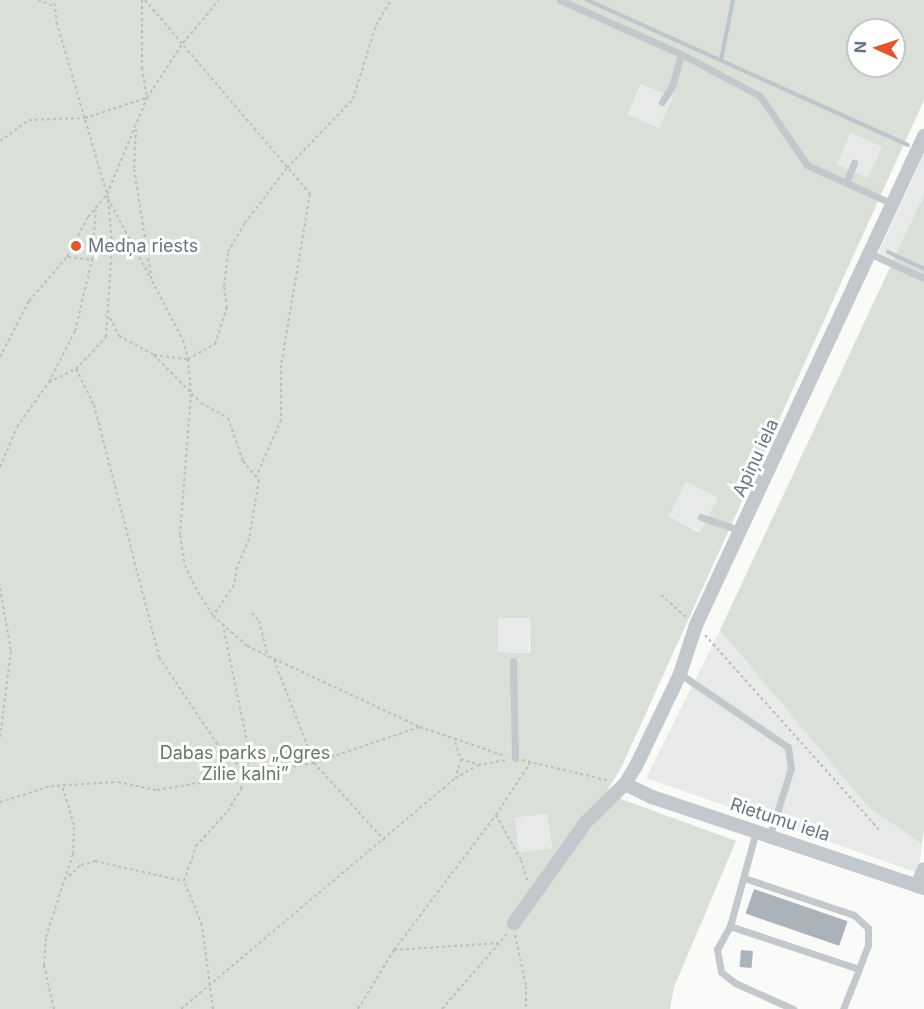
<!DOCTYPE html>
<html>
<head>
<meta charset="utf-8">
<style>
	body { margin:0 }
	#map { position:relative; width:924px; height:1009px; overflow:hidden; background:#fafaf8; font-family:Inter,sans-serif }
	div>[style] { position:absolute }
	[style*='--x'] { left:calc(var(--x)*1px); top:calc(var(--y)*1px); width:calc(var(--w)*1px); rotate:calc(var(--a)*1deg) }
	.built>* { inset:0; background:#e8e9e9; transform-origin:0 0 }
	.green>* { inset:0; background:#dadfd7 }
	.stream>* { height:4px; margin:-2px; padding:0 2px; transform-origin:2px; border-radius:2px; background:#bbc7cb }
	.building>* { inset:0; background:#aab3b9; transform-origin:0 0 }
	.path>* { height:2px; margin-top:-1px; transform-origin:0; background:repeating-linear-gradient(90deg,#bbbfc2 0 3px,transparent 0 6px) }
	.service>* { height:7px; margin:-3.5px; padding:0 3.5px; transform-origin:3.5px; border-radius:3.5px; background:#c3c8cc }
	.minor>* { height:14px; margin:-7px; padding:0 7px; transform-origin:7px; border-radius:7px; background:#c3c8cc }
	.dots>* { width:16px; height:16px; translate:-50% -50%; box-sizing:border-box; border:3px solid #fff; border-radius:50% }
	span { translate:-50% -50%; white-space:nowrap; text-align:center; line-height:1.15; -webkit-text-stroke:6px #fff; paint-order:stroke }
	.poi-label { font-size:18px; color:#657683 }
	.left { translate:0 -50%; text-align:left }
	.street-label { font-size:18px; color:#657683 }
	.park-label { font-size:18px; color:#687a64 }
	.north { position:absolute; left:846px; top:18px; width:60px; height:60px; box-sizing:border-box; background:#fff; border:2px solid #c1c8cd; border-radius:50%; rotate:273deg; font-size:16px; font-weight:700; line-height:24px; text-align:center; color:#657683 }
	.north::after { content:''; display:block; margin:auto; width:21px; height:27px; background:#e4572e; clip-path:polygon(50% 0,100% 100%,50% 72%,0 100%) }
</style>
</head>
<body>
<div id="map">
	<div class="built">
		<i style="left:642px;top:83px;width:34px;height:34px;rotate:24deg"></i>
		<i style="left:850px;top:133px;width:35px;height:34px;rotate:24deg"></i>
		<i style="clip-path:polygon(924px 154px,924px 275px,878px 254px)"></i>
		<i style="left:686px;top:482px;width:37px;height:38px;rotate:27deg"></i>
		<i style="left:498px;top:617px;width:32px;height:35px;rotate:2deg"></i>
		<i style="clip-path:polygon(720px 630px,868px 807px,922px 844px,918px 873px,646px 778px)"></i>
		<i style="left:547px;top:814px;width:34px;height:33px;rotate:82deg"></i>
	</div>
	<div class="green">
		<i style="clip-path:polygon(evenodd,0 0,924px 0,924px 100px,621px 768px,608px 789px,621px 799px,736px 841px,674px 987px,670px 1009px,0 1009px,0 0,858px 30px,894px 30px,894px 66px,858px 66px,858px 30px,0 0,641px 84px,673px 97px,659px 128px,628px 114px,641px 84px,0 0,850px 133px,882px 147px,868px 178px,837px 164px,850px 133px,0 0,686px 482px,718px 498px,700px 533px,669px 516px,686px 482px,0 0,498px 618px,530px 618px,530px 653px,498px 652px,498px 618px,0 0,547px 814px,552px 848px,519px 852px,515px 818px,547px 814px)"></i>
		<i style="clip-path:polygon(924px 195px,924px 830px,922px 844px,868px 807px,720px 630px)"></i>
	</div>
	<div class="stream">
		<i style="--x:587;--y:0;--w:352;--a:24.3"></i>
		<i style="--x:721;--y:60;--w:61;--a:-78.7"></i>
		<i style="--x:888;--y:252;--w:40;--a:25"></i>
	</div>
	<div class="building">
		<i style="left:754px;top:889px;width:99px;height:26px;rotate:19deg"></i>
		<i style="left:741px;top:950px;width:12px;height:17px;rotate:5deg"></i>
	</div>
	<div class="path">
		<i style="--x:38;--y:0;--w:17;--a:21"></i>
		<i style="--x:142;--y:0;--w:68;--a:90"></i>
		<i style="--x:142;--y:68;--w:30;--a:81"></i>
		<i style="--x:145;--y:0;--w:255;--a:49.6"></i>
		<i style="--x:310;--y:194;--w:173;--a:99.6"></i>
		<i style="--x:281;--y:365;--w:55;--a:90"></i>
		<i style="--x:281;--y:420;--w:62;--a:113.7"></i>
		<i style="--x:136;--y:129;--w:40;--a:92.9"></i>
		<i style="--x:134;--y:169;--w:113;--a:80.9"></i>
		<i style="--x:152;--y:281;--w:67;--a:62.3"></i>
		<i style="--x:183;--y:340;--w:20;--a:75"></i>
		<i style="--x:188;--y:359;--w:35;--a:85"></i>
		<i style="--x:191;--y:394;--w:141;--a:94.5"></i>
		<i style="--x:180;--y:535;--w:30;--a:81"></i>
		<i style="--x:185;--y:565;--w:24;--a:66"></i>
		<i style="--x:195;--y:587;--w:34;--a:58"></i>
		<i style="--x:213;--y:616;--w:45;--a:41.4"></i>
		<i style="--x:247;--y:646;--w:191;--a:25.1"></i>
		<i style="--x:420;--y:727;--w:90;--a:18.8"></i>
		<i style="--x:0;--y:141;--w:36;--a:-36"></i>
		<i style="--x:29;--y:120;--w:56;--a:-2"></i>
		<i style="--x:85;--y:118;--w:64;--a:-18.2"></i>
		<i style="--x:108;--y:199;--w:91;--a:61.7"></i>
		<i style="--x:68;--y:257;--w:24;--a:7"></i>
		<i style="--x:110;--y:318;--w:20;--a:63"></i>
		<i style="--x:119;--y:336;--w:40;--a:28"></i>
		<i style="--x:154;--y:355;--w:34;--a:7"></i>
		<i style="--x:188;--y:359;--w:31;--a:-29"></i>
		<i style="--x:215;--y:344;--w:38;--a:-72"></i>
		<i style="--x:227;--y:308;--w:22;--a:-98"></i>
		<i style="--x:224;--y:286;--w:34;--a:-83"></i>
		<i style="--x:228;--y:252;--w:34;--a:-60"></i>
		<i style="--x:245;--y:223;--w:69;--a:-52.6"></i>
		<i style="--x:287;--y:168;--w:95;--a:-46.3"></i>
		<i style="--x:353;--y:99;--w:77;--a:-72.7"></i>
		<i style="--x:376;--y:25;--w:29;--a:-59"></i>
		<i style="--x:154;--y:355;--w:67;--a:45.6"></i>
		<i style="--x:201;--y:403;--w:31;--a:29"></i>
		<i style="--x:228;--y:418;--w:46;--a:70.8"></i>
		<i style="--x:243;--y:461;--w:25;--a:50"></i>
		<i style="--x:259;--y:480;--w:60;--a:99.6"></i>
		<i style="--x:249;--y:539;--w:30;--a:113"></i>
		<i style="--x:237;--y:567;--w:18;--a:99"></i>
		<i style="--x:234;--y:585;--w:37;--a:124"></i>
		<i style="--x:0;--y:357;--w:63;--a:-62.6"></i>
		<i style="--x:29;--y:301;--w:58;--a:-49.2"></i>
		<i style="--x:67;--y:257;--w:45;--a:-62.3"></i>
		<i style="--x:88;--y:217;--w:30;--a:-50"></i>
		<i style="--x:107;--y:194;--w:104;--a:-67.4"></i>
		<i style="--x:147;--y:98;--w:66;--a:-56.8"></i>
		<i style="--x:183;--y:43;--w:56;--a:-50.1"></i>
		<i style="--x:76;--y:369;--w:40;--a:63.4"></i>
		<i style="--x:94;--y:405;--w:260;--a:75.5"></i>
		<i style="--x:159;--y:657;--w:106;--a:56.2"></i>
		<i style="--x:218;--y:745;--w:38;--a:45"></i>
		<i style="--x:49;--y:382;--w:30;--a:-26"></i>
		<i style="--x:76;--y:369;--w:44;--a:-46.8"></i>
		<i style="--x:106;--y:337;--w:92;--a:-86.3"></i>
		<i style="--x:112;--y:245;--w:47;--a:-94.9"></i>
		<i style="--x:108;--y:198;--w:181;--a:-106.3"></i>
		<i style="--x:57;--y:24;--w:24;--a:-97"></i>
		<i style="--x:0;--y:467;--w:43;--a:-67"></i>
		<i style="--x:17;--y:427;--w:55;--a:-54.6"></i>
		<i style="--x:49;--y:382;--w:57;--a:-63"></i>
		<i style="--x:75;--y:331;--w:73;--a:-76.5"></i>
		<i style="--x:92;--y:260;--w:53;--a:-85.7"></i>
		<i style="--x:0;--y:588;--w:64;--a:80.1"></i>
		<i style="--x:11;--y:651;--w:87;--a:97.3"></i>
		<i style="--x:661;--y:595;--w:33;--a:41"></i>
		<i style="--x:252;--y:613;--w:11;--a:49"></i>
		<i style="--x:259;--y:621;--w:37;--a:76"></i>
		<i style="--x:705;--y:635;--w:264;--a:48.2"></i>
		<i style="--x:274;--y:660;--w:110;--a:68.8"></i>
		<i style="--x:314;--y:763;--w:105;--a:47.7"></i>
		<i style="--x:455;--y:742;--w:18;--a:71"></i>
		<i style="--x:461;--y:759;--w:18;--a:106"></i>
		<i style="--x:461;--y:759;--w:18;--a:19"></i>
		<i style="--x:522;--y:760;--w:90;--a:13.4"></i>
		<i style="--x:0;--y:802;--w:53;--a:-17.4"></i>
		<i style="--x:51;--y:786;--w:67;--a:-3.4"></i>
		<i style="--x:118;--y:782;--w:40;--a:12"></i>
		<i style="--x:157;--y:790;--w:159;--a:-9.8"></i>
		<i style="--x:314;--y:763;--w:112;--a:-18.8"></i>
		<i style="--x:496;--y:815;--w:51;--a:60.9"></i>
		<i style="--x:521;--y:860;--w:24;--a:73"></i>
		<i style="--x:69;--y:876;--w:16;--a:-43"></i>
		<i style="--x:81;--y:865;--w:15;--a:-16"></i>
		<i style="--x:95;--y:861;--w:90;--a:12.8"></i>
		<i style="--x:515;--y:935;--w:52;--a:77.8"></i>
		<i style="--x:526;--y:986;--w:23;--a:90"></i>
		<i style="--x:394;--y:950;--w:105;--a:-3.8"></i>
		<i style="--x:54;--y:1009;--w:45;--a:-102.8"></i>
		<i style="--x:44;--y:965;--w:28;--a:-86"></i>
		<i style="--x:46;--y:937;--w:87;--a:-72"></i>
		<i style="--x:73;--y:854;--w:29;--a:-88"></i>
		<i style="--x:74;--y:825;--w:41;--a:-107.1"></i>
		<i style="--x:181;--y:1009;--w:358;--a:-40.1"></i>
		<i style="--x:455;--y:778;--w:26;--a:-29"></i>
		<i style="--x:478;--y:765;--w:29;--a:-10"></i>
		<i style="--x:213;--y:1009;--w:85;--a:-97.5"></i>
		<i style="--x:202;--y:925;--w:48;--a:-112.2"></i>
		<i style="--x:184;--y:881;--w:37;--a:-71"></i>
		<i style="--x:196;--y:846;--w:47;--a:-47.6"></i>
		<i style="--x:228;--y:811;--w:26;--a:-59"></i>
		<i style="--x:241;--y:789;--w:34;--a:-75"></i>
		<i style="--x:250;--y:756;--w:133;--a:-101.7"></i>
		<i style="--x:358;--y:1009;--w:69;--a:-58.6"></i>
		<i style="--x:394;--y:950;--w:169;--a:-52.9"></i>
		<i style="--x:496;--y:815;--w:62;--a:-56.8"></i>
		<i style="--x:442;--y:1009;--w:99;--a:-49.1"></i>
	</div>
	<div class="service">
		<i style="--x:560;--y:0;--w:133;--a:24.1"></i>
		<i style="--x:681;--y:54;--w:89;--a:28"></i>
		<i style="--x:760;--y:96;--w:83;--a:55.7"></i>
		<i style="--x:807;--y:165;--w:94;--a:24.4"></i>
		<i style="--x:662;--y:102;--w:19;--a:-58"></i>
		<i style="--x:672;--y:86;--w:33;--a:-74"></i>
		<i style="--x:846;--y:183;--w:22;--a:-68"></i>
		<i style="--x:871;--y:254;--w:58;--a:24.4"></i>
		<i style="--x:701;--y:517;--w:43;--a:18.9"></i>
		<i style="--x:513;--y:661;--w:97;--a:88.8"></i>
		<i style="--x:680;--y:674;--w:130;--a:34.1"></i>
		<i style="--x:788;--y:747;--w:21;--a:82"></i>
		<i style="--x:791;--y:768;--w:70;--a:107.4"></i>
		<i style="--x:744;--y:878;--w:116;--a:18.6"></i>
		<i style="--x:854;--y:915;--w:19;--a:43"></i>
		<i style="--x:868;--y:928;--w:17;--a:90"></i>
		<i style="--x:868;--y:945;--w:26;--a:111"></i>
		<i style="--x:859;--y:969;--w:136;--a:-161.6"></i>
		<i style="--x:730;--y:926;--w:98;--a:-74.7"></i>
		<i style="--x:730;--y:926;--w:26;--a:119"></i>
		<i style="--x:717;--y:949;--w:23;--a:80"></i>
		<i style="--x:721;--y:972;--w:18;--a:38"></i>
		<i style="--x:735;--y:983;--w:64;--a:24.1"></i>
		<i style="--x:843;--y:1009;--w:43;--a:-68.2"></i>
	</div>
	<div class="minor">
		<i style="--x:625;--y:784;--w:30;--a:26"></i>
		<i style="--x:652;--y:797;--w:287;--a:18.5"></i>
		<i style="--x:917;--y:886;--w:18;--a:-68"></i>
		<i style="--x:514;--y:923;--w:124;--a:-54.5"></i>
		<i style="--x:586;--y:822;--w:54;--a:-44.3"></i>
		<i style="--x:625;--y:784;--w:21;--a:-59"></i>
		<i style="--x:636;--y:766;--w:102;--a:-64.4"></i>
		<i style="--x:680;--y:674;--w:52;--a:-71.9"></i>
		<i style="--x:696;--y:625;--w:540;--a:-65"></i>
	</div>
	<div class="dots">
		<i style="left:76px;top:246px;background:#e4572e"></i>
	</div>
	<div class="poi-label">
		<span class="left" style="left:88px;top:246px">Medņa riests</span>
	</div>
	<div class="street-label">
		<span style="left:756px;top:458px;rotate:-65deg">Apiņu iela</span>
		<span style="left:780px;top:820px;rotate:18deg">Rietumu iela</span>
	</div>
	<div class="park-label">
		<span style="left:245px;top:764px">Dabas parks „Ogres<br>Zilie kalni”</span>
	</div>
	<div class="north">N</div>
</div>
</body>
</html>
